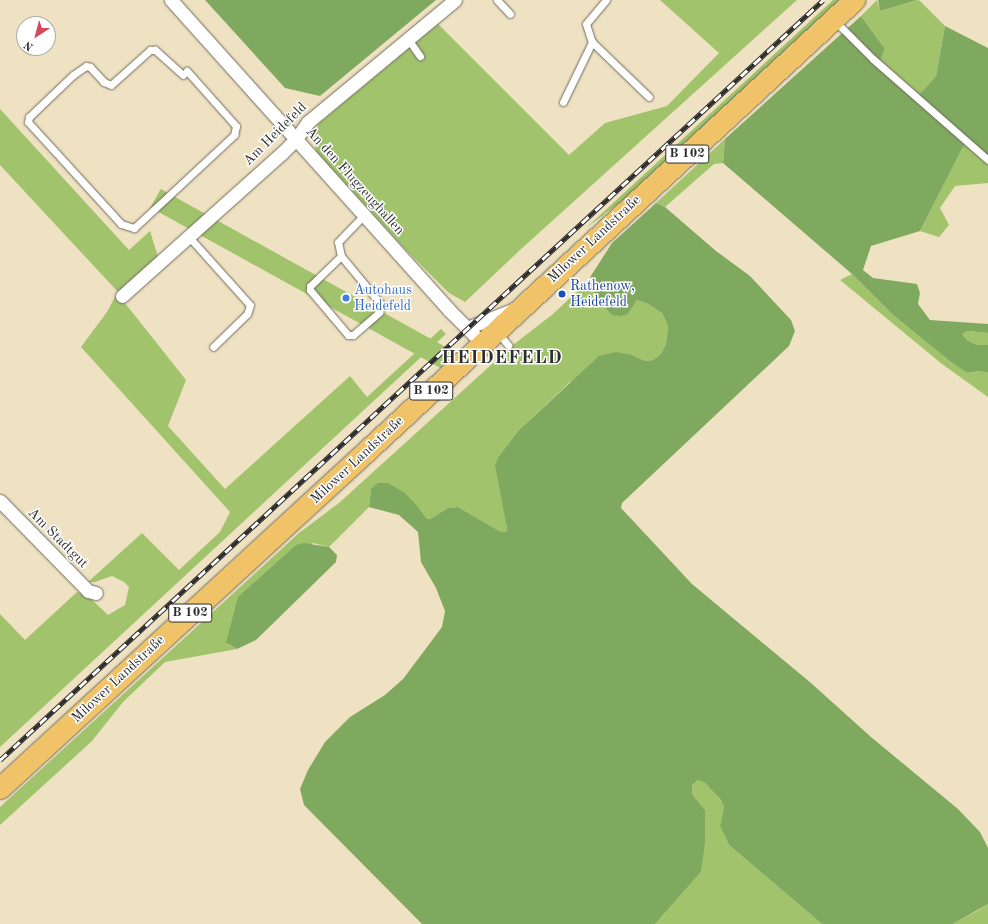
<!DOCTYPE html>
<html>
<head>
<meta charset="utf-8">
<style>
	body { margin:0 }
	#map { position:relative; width:988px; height:924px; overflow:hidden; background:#efe2c2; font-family:"Old Standard TT",serif }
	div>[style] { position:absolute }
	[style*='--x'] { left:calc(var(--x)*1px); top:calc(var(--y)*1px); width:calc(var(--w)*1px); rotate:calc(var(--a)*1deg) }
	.green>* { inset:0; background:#a0c36c; transform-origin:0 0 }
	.forest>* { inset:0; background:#80a960 }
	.roads { filter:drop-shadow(0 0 1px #706b60) drop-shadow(0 0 1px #706b60) }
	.service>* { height:7px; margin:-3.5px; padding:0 3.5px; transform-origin:3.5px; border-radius:3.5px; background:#fff }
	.minor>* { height:13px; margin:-6.5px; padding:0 6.5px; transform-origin:6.5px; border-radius:6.5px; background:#fff }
	.primary>* { height:21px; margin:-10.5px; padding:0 10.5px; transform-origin:10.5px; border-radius:10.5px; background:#f0c369 }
	.rail>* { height:4.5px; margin-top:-2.25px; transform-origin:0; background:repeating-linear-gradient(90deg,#fff 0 9px,#2b2b2b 0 18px); box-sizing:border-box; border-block:1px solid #2b2b2b }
	.dots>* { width:11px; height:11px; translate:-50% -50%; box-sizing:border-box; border:2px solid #fff; border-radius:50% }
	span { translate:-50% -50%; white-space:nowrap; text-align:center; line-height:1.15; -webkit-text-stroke:3px #fff; paint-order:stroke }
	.shield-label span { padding:1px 3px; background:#fff; border:1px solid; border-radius:3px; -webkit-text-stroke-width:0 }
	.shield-label { font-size:13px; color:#2b2b2b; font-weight:700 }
	.street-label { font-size:14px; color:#2b2b2b }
	.transit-label { font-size:14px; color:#164399 }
	.left { translate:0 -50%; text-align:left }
	.shop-label { font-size:14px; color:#366cbe }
	.district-label { font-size:18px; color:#2b2b2b; font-weight:700; letter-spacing:1px }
	.north { position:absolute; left:16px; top:16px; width:40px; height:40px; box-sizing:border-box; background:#fff; border:1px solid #aaa; border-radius:50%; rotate:216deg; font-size:11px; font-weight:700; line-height:16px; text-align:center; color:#2b2b2b }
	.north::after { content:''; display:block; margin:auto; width:14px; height:18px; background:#d1495b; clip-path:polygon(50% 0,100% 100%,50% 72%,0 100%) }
</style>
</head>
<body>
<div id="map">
	<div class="green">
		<i style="clip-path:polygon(660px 0,797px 0,520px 250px,465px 302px,449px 293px,406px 250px,316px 152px,314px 138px,318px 124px,438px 24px,569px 155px,605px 123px,667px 106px,719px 53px)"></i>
		<i style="clip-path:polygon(833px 0,842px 0,625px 199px,586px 228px)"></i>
		<i style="clip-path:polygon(877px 0,880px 11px,919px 0,945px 26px,936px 76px,919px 95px,879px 62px,885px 49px,861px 16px)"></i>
		<i style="clip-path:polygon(0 109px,129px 250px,150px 231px,158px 257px,118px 292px,0 165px)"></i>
		<i style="clip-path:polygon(725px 139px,723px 163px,714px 164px,665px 207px,656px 203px)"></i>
		<i style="clip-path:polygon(966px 141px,988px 163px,988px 183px,955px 186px,940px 208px,949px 225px,939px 237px,920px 231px)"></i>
		<i style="clip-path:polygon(852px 274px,892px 314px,947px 359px,967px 373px,980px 371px,988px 373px,988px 397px,942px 364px,840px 280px)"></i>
		<i style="clip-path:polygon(587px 282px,602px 304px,628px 314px,637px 300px,648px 304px,662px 313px,668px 326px,666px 344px,661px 354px,653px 360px,645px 361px,632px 355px,570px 382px,519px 430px,499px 456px,507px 528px,506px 532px,501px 532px,458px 507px,448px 508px,430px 519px,427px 519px,419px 508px,371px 489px,369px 507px,329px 547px,313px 543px,227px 644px,237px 649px,165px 662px,123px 702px,92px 741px,0 825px,0 807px,299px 533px,339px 503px,513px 345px,553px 314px)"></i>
		<i style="clip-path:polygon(117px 293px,186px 380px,168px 426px,225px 489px,350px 376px,367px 397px,441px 329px,446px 334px,0 747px,0 614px,25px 640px,77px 592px,89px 597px,108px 615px,125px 605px,129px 587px,124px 582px,112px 576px,95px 582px,88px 582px,142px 533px,179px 570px,220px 532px,230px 512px,81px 347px,107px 312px)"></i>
		<i style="clip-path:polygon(967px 331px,988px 333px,988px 345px,977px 345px,967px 340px,962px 334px,963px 332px)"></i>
		<i style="left:451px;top:350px;width:21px;height:332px;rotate:119deg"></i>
		<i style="clip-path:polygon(698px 780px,705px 783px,721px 800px,724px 807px,720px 826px,729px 845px,822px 924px,655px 924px,701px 872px,705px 810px,692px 794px,692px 785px)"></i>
		<i style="clip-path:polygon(988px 904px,988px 924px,953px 924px,977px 911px)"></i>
	</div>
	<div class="forest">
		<i style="clip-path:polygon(205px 0,436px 0,320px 96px,285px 88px)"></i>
		<i style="clip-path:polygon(878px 0,918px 0,880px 11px)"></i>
		<i style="clip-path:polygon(861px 16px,885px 49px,878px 65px,966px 141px,920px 231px,871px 246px,863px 270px,873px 278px,917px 284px,920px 293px,918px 304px,930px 320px,988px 324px,988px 333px,967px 331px,962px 334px,967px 340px,977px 345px,988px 345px,988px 373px,979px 371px,967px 373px,947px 359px,892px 314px,852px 274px,723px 163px,725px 139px)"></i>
		<i style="clip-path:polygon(945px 26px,988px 48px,988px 157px,919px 95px,936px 76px)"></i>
		<i style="clip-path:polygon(656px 203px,665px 207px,716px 251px,750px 276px,791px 320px,795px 331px,789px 346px,622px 503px,621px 508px,692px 584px,811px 683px,871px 737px,958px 809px,980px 832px,988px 848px,988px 904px,953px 924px,822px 924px,729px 845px,720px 826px,724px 807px,721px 800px,705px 783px,698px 780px,692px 785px,692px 794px,705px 810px,705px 842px,701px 872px,655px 924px,422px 924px,304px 805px,300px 789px,308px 770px,325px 742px,350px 717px,385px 695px,403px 679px,442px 627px,445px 611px,436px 588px,421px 562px,418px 532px,399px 515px,369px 507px,371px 489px,378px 483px,388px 483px,405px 493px,419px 508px,427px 519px,430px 519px,448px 508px,458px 507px,501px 532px,506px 532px,507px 528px,495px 465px,499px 456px,519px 430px,599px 356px,616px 352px,632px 355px,645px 361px,653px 360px,661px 354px,666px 344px,668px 326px,662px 313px,648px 304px,637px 300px,628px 314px,621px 316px,612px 315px,602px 304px,587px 282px,612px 243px)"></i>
		<i style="clip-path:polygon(304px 543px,329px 547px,337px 555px,336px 562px,256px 640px,237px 649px,226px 643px,238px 597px,296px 545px)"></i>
	</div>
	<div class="roads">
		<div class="service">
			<i style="--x:497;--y:0;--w:19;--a:47"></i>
			<i style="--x:606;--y:0;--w:31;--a:130"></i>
			<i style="--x:586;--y:24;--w:19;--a:72"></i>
			<i style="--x:592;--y:42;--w:79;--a:44"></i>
			<i style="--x:834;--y:20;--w:55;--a:45"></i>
			<i style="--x:873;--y:59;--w:153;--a:41.3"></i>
			<i style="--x:408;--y:39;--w:21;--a:55"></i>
			<i style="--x:183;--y:75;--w:38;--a:-138"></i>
			<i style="--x:155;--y:50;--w:5;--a:180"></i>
			<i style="--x:150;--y:50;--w:52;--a:138.1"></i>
			<i style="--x:111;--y:85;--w:8;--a:-157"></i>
			<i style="--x:104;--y:82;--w:21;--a:-133"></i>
			<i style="--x:90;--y:67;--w:4;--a:-166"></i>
			<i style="--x:86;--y:66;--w:16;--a:145"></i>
			<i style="--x:73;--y:75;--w:61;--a:136.3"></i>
			<i style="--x:29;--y:117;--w:5;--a:101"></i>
			<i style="--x:28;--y:122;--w:138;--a:47.6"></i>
			<i style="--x:121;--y:224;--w:14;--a:17"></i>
			<i style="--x:134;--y:228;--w:137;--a:-42.9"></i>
			<i style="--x:234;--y:135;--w:9;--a:-77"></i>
			<i style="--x:236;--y:126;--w:74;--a:-131.7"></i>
			<i style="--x:563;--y:102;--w:67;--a:-64.2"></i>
			<i style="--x:189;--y:237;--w:91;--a:48.1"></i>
			<i style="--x:250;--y:305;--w:9;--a:108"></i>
			<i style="--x:247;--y:314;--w:47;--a:135.9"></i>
			<i style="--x:341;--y:256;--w:43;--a:135.9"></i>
			<i style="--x:310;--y:286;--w:4;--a:90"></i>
			<i style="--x:310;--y:290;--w:59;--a:49.8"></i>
			<i style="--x:348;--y:335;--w:5;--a:0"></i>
			<i style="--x:353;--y:335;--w:35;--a:-41"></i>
			<i style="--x:379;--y:312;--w:9;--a:-84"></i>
			<i style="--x:380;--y:303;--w:61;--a:-129.7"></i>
			<i style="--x:341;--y:256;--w:14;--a:-102"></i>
			<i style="--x:338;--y:242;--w:37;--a:-46"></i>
			<i style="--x:498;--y:333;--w:16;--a:50"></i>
		</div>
		<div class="minor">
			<i style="--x:171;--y:0;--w:416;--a:48.1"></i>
			<i style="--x:449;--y:310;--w:47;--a:45"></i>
			<i style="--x:122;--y:296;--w:215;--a:-41.8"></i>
			<i style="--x:282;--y:153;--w:20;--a:-45"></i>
			<i style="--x:296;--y:139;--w:21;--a:-55"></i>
			<i style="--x:308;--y:122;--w:191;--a:-39.7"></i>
			<i style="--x:467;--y:328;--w:52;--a:-21.6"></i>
			<i style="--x:0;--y:501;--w:126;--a:45.6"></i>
			<i style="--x:88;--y:591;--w:8;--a:14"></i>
		</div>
		<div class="primary">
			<i style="--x:0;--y:788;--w:490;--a:-42.6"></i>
			<i style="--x:361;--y:456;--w:672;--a:-42.77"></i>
		</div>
	</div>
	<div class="rail">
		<i style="--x:0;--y:760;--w:1120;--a:-42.72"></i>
	</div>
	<div class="dots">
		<i style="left:562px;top:294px;background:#1a4fb4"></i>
		<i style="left:346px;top:298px;background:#3f7fe0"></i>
	</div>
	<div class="shield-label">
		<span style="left:687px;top:154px">B 102</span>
		<span style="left:431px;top:391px">B 102</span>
		<span style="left:190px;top:613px">B 102</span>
	</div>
	<div class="street-label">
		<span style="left:275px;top:134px;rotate:-45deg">Am Heidefeld</span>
		<span style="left:355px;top:181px;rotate:48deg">An den Flugzeughallen</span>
		<span style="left:594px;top:239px;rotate:-43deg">Milower Landstraße</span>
		<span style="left:357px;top:460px;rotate:-43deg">Milower Landstraße</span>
		<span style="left:58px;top:538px;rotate:45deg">Am Stadtgut</span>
		<span style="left:118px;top:679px;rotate:-43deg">Milower Landstraße</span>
	</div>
	<div class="transit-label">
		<span class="left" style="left:570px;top:294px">Rathenow,<br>Heidefeld</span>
	</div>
	<div class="shop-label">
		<span class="left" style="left:354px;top:298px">Autohaus<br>Heidefeld</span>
	</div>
	<div class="district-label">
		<span style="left:502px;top:358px">HEIDEFELD</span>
	</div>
	<div class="north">N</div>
</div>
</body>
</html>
